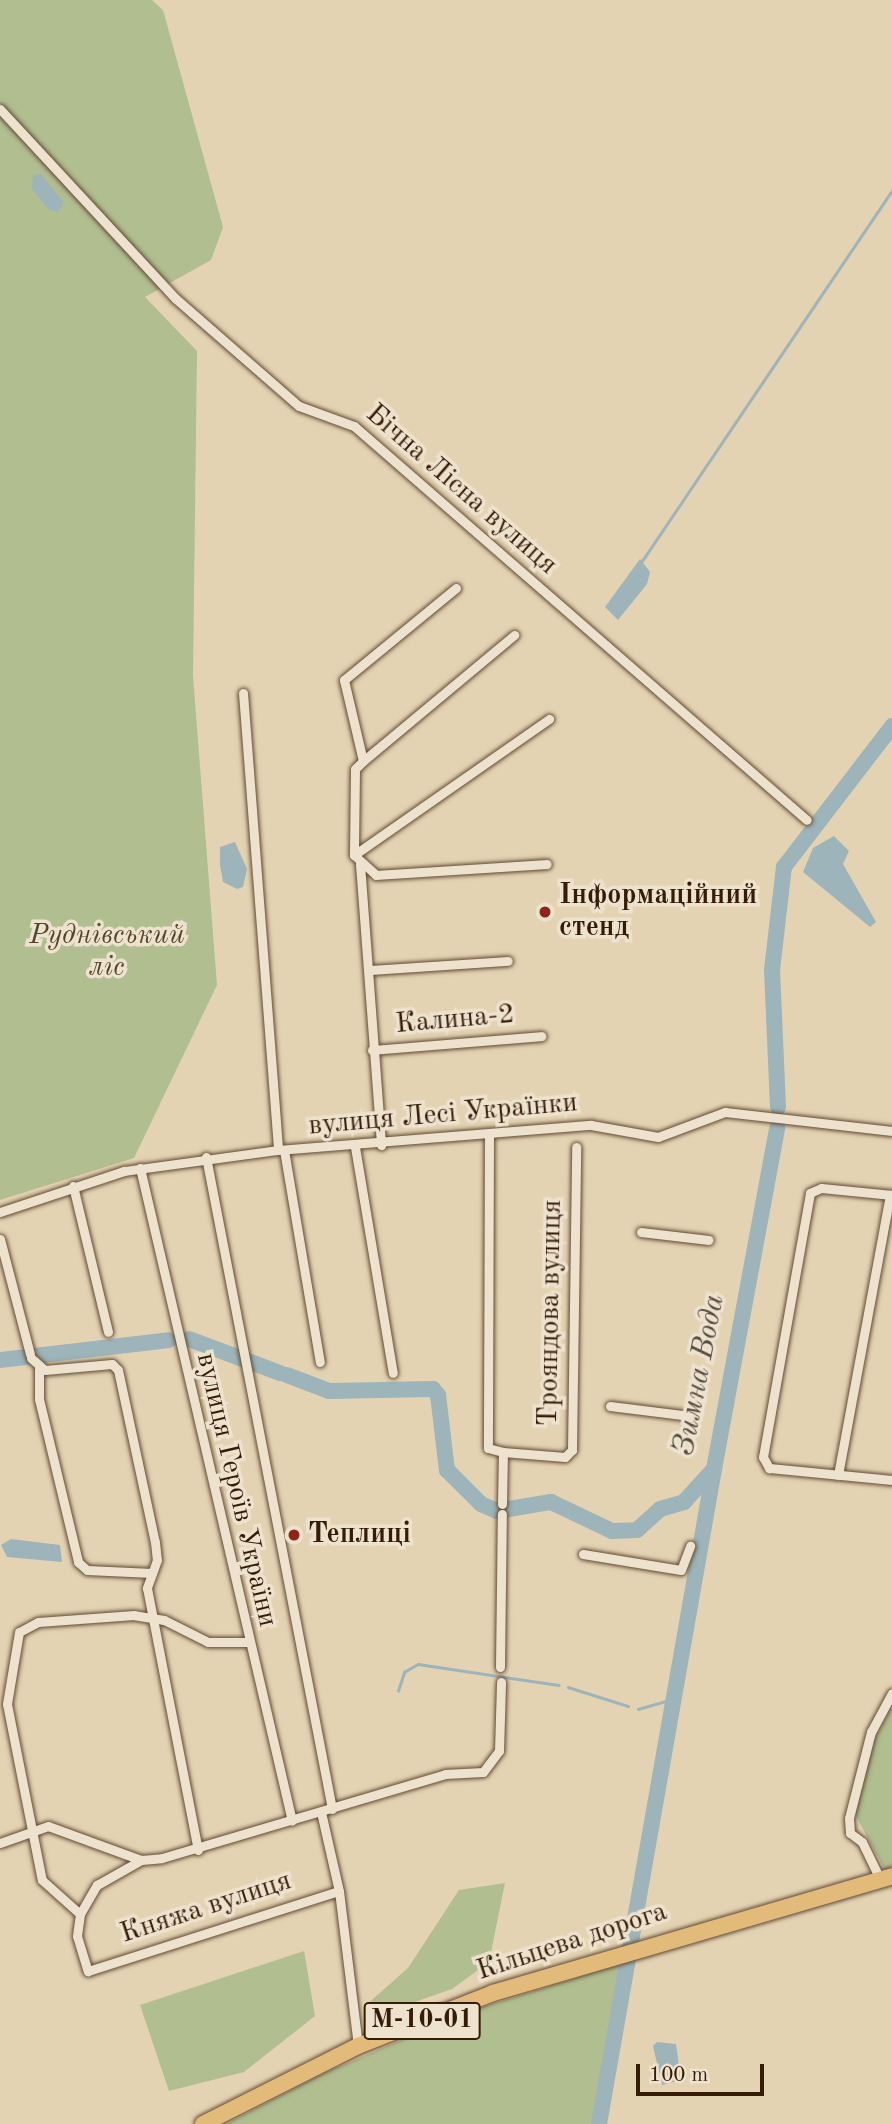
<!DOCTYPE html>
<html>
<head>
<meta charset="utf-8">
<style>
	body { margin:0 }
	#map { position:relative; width:892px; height:2124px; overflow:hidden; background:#e4d3b3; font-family:"Old Standard TT",serif }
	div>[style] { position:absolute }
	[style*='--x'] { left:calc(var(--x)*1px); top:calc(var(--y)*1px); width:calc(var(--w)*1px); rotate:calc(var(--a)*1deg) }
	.green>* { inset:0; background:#b0be90 }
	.water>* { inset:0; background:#9db4ba }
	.stream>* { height:2.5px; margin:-1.25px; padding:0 1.25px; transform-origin:1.25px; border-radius:1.25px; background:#9db4ba }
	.river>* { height:16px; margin:-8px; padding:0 8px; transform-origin:8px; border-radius:8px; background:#9db4ba }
	.roads { filter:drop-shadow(0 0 2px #614a32) drop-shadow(0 0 2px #614a32) }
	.street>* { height:9px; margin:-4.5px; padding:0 4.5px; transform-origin:4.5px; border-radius:4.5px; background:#ede2ce }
	.highway>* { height:16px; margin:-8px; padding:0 8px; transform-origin:8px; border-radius:8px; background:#e2ba7a }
	.dots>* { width:19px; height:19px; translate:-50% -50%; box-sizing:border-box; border:4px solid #ede2ce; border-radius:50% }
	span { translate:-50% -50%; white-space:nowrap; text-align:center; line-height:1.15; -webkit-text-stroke:7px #ede2ce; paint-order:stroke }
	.shield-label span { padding:2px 5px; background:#ede2ce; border:2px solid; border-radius:5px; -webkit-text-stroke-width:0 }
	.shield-label { font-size:26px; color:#351c07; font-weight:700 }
	.street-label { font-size:28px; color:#351c07 }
	.poi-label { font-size:28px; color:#351c07; font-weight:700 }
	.left { translate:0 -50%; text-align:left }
	.park-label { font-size:28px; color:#544429; font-style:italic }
	.water-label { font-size:30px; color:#544a3d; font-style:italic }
	.scale { position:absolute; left:636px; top:2064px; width:128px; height:32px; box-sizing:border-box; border:4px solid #351c07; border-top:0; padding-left:9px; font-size:21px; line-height:24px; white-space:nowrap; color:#351c07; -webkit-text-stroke:5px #ede2ce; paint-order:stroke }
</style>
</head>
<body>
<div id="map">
	<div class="green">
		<i style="clip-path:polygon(0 0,152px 0,163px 10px,223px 227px,211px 260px,145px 297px,197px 351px,193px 676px,217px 985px,134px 1158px,0 1200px)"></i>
		<i style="clip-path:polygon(892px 1706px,892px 1868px,885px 1870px,851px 1807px,871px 1746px)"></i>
		<i style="clip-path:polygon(505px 1883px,489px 1962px,452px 1989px,369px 2018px,364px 2007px,408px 1968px,459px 1890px)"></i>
		<i style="clip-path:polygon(304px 1951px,315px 2016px,244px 2072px,169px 2091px,140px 2005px)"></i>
		<i style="clip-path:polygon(621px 1964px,596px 2124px,226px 2124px,324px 2073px,470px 2011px)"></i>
	</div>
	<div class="water">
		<i style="clip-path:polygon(41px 174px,64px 202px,58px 212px,49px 210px,32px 189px,33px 175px)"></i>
		<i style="clip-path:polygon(640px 559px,650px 572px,647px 584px,618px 620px,605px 607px)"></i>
		<i style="clip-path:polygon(834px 836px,849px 851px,843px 864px,876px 922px,870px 927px,803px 872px,813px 848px)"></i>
		<i style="clip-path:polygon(235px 842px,247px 869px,243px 887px,237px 889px,223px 882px,220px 865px,220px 847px)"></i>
		<i style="clip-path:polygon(11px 1539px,60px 1545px,62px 1562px,7px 1557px,1px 1545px)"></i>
		<i style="clip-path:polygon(657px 2042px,676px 2044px,681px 2080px,662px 2085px,653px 2046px)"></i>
	</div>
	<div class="stream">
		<i style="--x:640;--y:564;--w:451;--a:-56"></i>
		<i style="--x:568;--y:1687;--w:63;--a:17.6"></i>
		<i style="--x:398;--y:1691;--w:20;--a:-72"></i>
		<i style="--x:404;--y:1672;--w:16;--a:-30"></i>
		<i style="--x:418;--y:1664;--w:142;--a:8.5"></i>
		<i style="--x:638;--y:1709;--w:36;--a:-16"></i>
	</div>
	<div class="river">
		<i style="--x:778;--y:1107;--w:137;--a:-92.5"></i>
		<i style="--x:772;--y:970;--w:104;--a:-83.4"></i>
		<i style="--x:784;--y:867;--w:178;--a:-52.5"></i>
		<i style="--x:189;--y:1339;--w:97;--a:20.5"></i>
		<i style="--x:0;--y:1360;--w:170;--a:-6.7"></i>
		<i style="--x:287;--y:1375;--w:45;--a:20.9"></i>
		<i style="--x:329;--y:1391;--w:104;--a:-1.1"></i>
		<i style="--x:433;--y:1389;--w:8;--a:50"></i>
		<i style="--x:438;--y:1395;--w:76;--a:83.2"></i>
		<i style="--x:447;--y:1470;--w:48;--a:45"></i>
		<i style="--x:481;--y:1504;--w:17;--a:24"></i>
		<i style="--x:497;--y:1511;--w:55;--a:-9.5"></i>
		<i style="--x:551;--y:1502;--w:68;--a:25.4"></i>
		<i style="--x:612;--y:1531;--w:25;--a:-2"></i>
		<i style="--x:637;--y:1530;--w:31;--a:-42"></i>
		<i style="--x:660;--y:1509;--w:25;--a:-16"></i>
		<i style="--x:684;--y:1502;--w:45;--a:-47.7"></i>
		<i style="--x:714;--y:1469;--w:347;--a:-79.5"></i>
		<i style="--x:599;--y:2124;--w:665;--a:-80.04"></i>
	</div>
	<div class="roads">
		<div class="street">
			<i style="--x:0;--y:109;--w:258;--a:47.2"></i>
			<i style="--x:175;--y:298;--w:164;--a:41.1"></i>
			<i style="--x:299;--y:406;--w:59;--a:20"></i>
			<i style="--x:354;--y:426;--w:600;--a:41.02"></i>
			<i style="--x:456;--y:588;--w:145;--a:140.6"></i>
			<i style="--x:344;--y:680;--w:83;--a:76.8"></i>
			<i style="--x:363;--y:761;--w:11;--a:135"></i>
			<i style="--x:355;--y:769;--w:86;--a:90.7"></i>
			<i style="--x:354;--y:855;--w:30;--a:42"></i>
			<i style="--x:376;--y:875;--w:171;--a:-3.7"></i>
			<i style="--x:243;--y:693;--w:458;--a:85.6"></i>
			<i style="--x:363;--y:761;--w:197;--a:-39.8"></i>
			<i style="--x:354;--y:855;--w:238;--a:-34.9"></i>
			<i style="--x:360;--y:864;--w:282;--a:85.7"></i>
			<i style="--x:371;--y:970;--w:137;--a:-3.8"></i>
			<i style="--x:372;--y:1050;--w:170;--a:-4.7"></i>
			<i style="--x:489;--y:1136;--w:312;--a:90.2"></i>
			<i style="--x:488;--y:1448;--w:16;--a:15"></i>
			<i style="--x:503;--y:1452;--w:62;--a:4.6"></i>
			<i style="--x:565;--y:1457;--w:10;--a:-45"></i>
			<i style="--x:572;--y:1450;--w:303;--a:-89.2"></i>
			<i style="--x:355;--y:1147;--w:229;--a:80.5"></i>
			<i style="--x:284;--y:1150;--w:215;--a:80.4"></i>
			<i style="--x:206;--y:1157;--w:664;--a:79.06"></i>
			<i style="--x:140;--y:1168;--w:670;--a:76.9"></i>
			<i style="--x:73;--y:1186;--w:150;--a:76.5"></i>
			<i style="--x:892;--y:1195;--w:71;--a:-174.4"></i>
			<i style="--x:821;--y:1188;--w:12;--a:156"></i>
			<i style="--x:810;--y:1193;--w:268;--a:100.1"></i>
			<i style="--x:763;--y:1457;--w:13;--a:61"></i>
			<i style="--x:769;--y:1468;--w:124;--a:5.6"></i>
			<i style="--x:0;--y:1212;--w:131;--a:-18.3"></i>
			<i style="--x:124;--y:1171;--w:155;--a:-7.8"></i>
			<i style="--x:278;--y:1150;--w:314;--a:-4.6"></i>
			<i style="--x:591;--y:1125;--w:68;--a:10.2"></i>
			<i style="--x:658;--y:1137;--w:72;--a:-20.5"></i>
			<i style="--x:725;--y:1112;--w:168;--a:6.5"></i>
			<i style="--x:641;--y:1232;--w:68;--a:6.7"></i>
			<i style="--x:0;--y:1239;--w:119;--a:75.4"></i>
			<i style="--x:31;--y:1358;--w:18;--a:41"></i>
			<i style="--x:45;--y:1370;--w:67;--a:-5.1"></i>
			<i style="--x:112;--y:1364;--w:8;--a:45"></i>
			<i style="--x:118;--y:1370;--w:176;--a:77.9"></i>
			<i style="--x:155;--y:1542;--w:18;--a:84"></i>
			<i style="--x:157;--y:1560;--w:30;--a:110"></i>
			<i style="--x:147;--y:1588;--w:267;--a:79"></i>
			<i style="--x:39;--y:1368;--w:31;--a:90"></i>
			<i style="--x:39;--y:1399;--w:168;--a:76.5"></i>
			<i style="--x:78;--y:1562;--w:12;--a:42"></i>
			<i style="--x:87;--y:1570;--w:65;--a:2.6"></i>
			<i style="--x:610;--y:1406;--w:81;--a:7.1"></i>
			<i style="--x:838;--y:1475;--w:285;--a:-79.5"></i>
			<i style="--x:502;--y:1504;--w:52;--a:-88.9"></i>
			<i style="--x:583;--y:1554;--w:99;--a:9.3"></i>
			<i style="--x:681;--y:1570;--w:26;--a:-69"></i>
			<i style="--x:247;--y:1642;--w:39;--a:180"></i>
			<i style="--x:208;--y:1642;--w:49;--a:-153.4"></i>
			<i style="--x:164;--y:1620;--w:30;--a:-171"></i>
			<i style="--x:134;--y:1615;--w:96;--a:175.8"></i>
			<i style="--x:38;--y:1622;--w:21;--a:152"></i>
			<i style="--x:19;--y:1632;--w:73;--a:99.5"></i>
			<i style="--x:7;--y:1704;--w:179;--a:78.8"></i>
			<i style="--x:42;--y:1880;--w:51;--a:41.8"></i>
			<i style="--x:80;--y:1914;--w:22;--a:98"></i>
			<i style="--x:77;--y:1936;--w:37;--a:73"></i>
			<i style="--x:88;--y:1971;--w:263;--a:-17.7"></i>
			<i style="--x:500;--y:1667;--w:153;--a:-89.3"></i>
			<i style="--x:321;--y:1812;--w:81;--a:77.2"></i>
			<i style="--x:339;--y:1891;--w:156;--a:83"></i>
			<i style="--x:0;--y:1843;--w:51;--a:-19.5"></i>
			<i style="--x:48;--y:1826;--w:99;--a:20.1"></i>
			<i style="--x:141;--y:1860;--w:21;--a:-5"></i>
			<i style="--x:162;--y:1858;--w:295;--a:-16.5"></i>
			<i style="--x:445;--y:1774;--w:38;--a:-3"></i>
			<i style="--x:483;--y:1772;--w:26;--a:-53"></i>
			<i style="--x:499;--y:1751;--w:69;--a:-88.3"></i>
			<i style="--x:880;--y:1879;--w:41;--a:-115.9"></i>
			<i style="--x:862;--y:1842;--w:15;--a:-143"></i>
			<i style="--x:850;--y:1833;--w:15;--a:-94"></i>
			<i style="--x:849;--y:1818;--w:89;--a:-75.7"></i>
			<i style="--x:871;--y:1732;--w:44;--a:-61.7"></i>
			<i style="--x:80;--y:1914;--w:34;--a:-60"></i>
			<i style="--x:97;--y:1885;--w:51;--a:-29.6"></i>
		</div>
		<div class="highway">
			<i style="--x:203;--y:2124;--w:174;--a:-26.7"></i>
			<i style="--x:358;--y:2046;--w:145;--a:-21.4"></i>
			<i style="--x:493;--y:1993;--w:416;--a:-16.3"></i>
		</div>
	</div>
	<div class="dots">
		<i style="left:545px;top:912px;background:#8f2418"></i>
		<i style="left:294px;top:1535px;background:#8f2418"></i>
	</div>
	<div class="shield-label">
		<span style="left:422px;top:2021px">М-10-01</span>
	</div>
	<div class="street-label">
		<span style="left:461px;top:490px;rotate:41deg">Бічна Лісна вулиця</span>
		<span style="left:455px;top:1020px;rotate:-5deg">Калина-2</span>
		<span style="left:443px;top:1115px;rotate:-5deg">вулиця Лесі Українки</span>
		<span style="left:551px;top:1313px;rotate:-89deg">Трояндова вулиця</span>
		<span style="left:236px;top:1490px;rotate:77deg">вулиця Героїв України</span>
		<span style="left:206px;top:1908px;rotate:-18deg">Княжа вулиця</span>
		<span style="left:572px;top:1942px;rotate:-18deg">Кільцева дорога</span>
	</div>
	<div class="poi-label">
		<span class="left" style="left:559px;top:912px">Інформаційний<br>стенд</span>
		<span class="left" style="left:308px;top:1535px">Теплиці</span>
	</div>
	<div class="park-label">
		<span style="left:107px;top:952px">Руднівський<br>ліс</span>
	</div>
	<div class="water-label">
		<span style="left:700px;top:1375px;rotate:-79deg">Зимна Вода</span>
	</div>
	<div class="scale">100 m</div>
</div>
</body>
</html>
